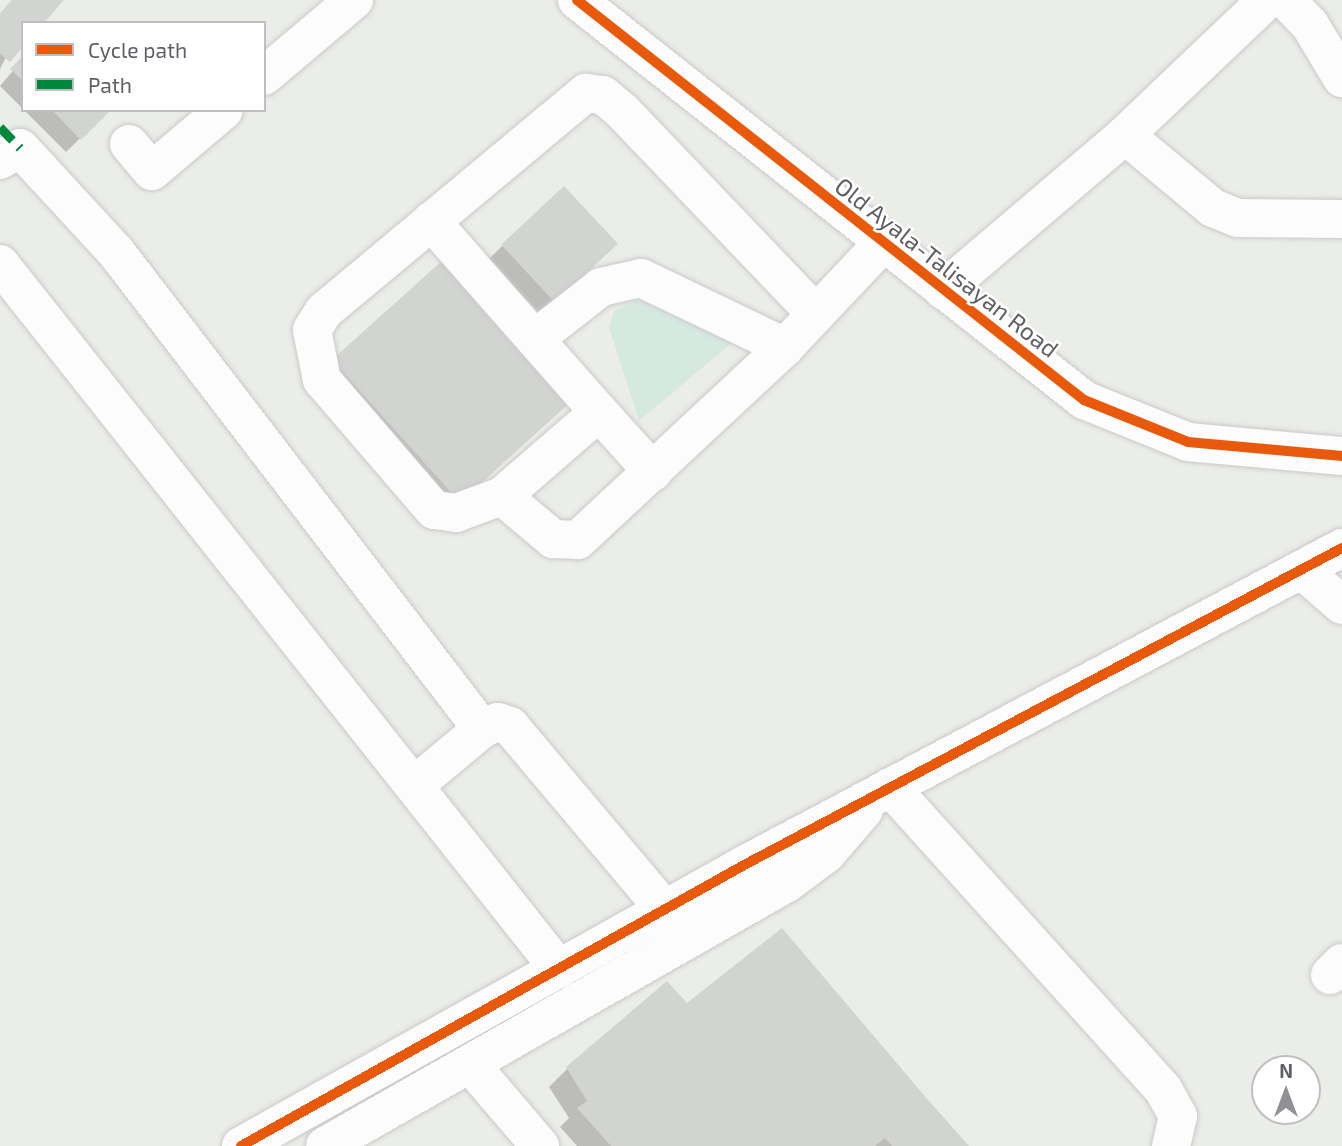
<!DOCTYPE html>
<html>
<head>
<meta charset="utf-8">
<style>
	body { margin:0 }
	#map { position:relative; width:1342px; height:1146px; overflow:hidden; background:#ebede8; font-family:"Exo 2",sans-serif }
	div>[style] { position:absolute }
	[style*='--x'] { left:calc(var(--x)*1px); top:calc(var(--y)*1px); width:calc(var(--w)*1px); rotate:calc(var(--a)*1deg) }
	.green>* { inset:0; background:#d6e9e1 }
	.shadow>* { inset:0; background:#0003 }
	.building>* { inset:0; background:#d2d4d1; transform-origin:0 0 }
	.roads { filter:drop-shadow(0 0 2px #cacaca) drop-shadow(0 0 2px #cacaca) }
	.minor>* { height:38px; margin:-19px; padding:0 19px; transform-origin:19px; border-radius:19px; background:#fcfcfc }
	.quiet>* { height:9px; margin-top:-4.5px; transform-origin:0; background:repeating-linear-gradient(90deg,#00873e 0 18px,transparent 0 27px) }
	.cycleway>* { height:10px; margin:-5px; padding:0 5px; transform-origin:5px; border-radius:5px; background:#e8590c }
	span { translate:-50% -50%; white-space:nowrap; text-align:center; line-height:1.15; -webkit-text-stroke:5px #fff; paint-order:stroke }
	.street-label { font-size:24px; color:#605e66 }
	.legend { position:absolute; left:21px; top:21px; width:245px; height:91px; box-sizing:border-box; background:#fff; border:2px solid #bfbfc2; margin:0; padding:9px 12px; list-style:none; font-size:21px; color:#605e66 }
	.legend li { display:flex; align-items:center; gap:14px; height:35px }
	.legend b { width:35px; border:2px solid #bfbfc2 }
	.north { position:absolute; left:1251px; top:1055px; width:70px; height:70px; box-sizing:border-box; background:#fff; border:2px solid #bfbfc2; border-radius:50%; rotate:0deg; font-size:19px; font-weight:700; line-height:28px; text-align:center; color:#605e66 }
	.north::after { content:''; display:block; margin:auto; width:24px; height:32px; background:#919094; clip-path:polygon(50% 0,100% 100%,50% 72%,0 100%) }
</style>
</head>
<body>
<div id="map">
	<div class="green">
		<i style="clip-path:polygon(635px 301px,662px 303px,734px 341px,639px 421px,609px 327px,614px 311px)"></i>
	</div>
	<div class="shadow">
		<i style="clip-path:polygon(12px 0,62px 0,23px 23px,0 69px,0 14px)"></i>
		<i style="clip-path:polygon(23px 59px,23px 109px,0 86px)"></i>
		<i style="clip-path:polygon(24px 110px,109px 110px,66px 152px)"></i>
		<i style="clip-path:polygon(616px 244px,541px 315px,488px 260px,502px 246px)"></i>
		<i style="clip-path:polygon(334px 362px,571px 400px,443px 518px,316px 380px)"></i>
		<i style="clip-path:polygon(687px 1005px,967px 1146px,577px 1146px,560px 1127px,569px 1118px,549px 1087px,567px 1069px)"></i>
	</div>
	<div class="building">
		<i style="clip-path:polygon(12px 0,64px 0,44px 23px,23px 23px,23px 47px,10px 62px,0 53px,0 14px)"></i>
		<i style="clip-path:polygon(23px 56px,23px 81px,10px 69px)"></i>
		<i style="clip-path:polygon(52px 110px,111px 110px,81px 140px)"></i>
		<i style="left:564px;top:186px;width:79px;height:86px;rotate:47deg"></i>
		<i style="left:444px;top:259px;width:191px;height:151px;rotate:48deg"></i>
		<i style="clip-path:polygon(782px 928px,929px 1101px,969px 1146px,892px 1146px,885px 1138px,875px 1146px,611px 1146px,577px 1108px,587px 1101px,566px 1067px,667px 981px,687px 1003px)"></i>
	</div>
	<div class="roads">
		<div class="minor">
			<i style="--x:577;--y:0;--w:646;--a:38.27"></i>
			<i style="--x:1084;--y:400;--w:112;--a:22"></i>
			<i style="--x:1188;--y:442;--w:155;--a:5.2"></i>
			<i style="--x:1286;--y:0;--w:35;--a:46"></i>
			<i style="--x:1310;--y:25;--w:62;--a:58.9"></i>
			<i style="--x:264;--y:76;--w:118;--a:-40.2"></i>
			<i style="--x:1125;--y:135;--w:114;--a:39.7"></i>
			<i style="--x:1213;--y:208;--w:27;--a:22"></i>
			<i style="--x:1238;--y:218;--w:104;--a:0.6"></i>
			<i style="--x:129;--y:144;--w:35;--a:50"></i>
			<i style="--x:152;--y:171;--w:94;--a:-40.3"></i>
			<i style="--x:0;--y:160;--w:23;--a:-31"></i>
			<i style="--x:20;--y:148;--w:142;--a:47.3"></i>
			<i style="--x:116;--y:252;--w:601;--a:52.5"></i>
			<i style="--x:431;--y:221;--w:254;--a:48.7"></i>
			<i style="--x:0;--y:264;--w:900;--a:51.59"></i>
			<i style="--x:943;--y:290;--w:239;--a:-40.4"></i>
			<i style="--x:1125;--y:135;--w:196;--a:-43.6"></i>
			<i style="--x:537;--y:337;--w:81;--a:-38"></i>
			<i style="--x:601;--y:287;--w:41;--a:-12.7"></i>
			<i style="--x:641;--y:278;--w:160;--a:25.6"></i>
			<i style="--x:653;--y:472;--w:81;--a:-132"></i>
			<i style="--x:599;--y:412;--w:128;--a:139.1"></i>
			<i style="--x:502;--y:496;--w:49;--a:159.7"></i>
			<i style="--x:456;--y:513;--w:22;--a:-172"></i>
			<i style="--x:434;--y:510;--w:172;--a:-130.7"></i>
			<i style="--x:322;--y:380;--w:51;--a:-101.3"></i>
			<i style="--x:312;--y:330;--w:22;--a:-58"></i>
			<i style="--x:324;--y:311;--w:341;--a:-39.8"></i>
			<i style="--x:586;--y:93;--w:17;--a:7"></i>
			<i style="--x:603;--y:95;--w:26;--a:40"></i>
			<i style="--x:623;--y:112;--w:279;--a:46.3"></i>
			<i style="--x:502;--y:496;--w:67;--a:40.1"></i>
			<i style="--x:553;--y:539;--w:25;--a:2"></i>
			<i style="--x:578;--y:540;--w:283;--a:-43"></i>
			<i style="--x:785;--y:347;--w:141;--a:-46.7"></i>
			<i style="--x:1302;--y:570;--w:53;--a:41.2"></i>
			<i style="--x:416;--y:784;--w:86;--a:-39.8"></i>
			<i style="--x:482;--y:729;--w:17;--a:-24"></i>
			<i style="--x:498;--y:722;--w:13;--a:18"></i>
			<i style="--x:510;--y:726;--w:241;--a:49.9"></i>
			<i style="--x:890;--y:787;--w:407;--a:47.9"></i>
			<i style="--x:1163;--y:1089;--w:31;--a:61"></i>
			<i style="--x:1178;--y:1116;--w:31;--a:103"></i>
			<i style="--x:1330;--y:975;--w:17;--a:-45"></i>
			<i style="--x:470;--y:1064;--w:108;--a:49.5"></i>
			<i style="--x:241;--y:1146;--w:578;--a:-29.18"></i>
			<i style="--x:746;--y:864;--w:675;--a:-27.93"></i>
			<i style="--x:325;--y:1146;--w:532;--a:-29.65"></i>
			<i style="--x:787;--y:883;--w:49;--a:-36.6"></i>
			<i style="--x:826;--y:854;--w:58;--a:-49.2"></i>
		</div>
	</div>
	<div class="quiet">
		<i style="--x:0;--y:127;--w:29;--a:46"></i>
	</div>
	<div class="cycleway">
		<i style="--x:577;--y:0;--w:646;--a:38.27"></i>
		<i style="--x:1084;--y:400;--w:112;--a:22"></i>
		<i style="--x:1188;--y:442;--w:155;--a:5.2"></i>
		<i style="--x:241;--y:1146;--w:578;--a:-29.18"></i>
		<i style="--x:746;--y:864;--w:675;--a:-27.93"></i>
	</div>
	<div class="street-label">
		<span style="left:947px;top:267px;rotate:38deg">Old Ayala-Talisayan Road</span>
	</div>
	<ul class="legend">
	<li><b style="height:9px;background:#e8590c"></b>Cycle path</li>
	<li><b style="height:9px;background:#00873e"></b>Path</li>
	</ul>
	<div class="north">N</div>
</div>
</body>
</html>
